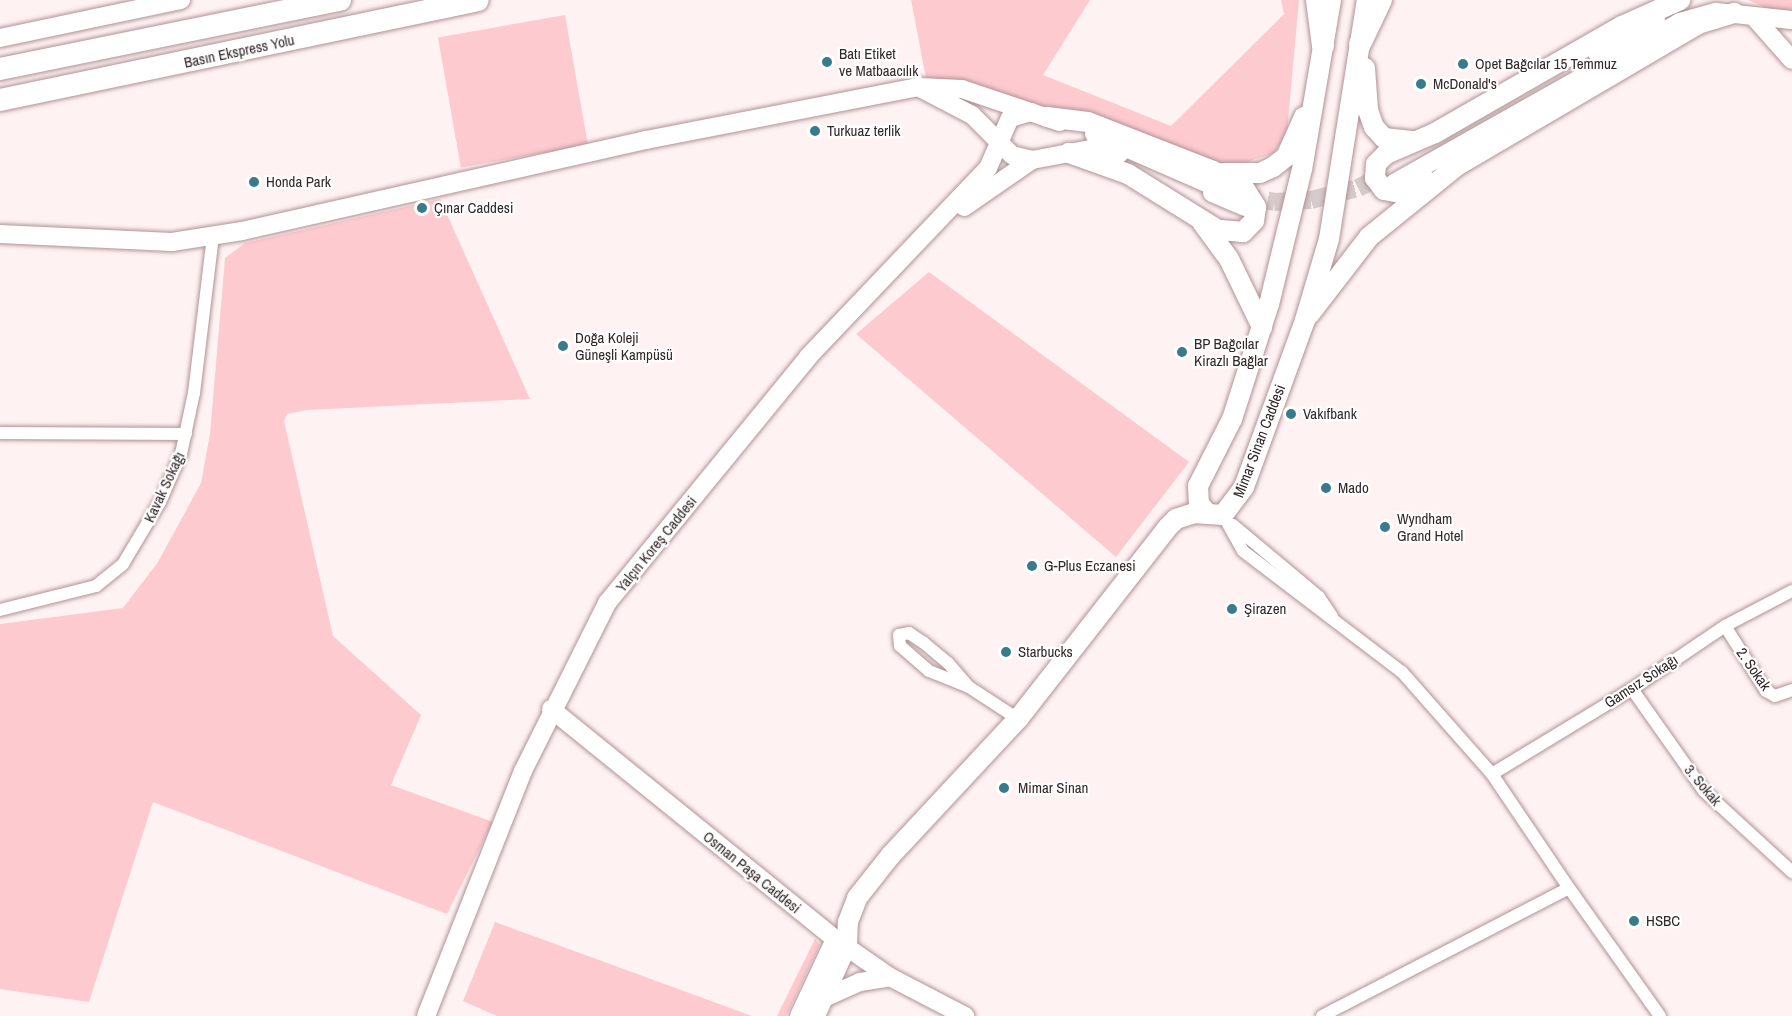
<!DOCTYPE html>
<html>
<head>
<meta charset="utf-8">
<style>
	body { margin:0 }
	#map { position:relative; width:1792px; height:1016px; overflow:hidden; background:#fff2f3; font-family:"Archivo Narrow",sans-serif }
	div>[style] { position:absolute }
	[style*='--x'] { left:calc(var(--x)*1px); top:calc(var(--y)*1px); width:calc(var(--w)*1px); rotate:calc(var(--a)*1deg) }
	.green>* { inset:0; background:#fdcacf; transform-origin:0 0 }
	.secondary-tunnel>* { height:18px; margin-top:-9px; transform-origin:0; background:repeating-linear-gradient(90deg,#d6cacb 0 18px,transparent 0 27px) }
	.roads { filter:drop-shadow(0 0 2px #b09294) drop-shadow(0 0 2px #b09294) }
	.street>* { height:12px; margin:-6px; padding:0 6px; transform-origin:6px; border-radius:6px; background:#fff }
	.secondary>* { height:18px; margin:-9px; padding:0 9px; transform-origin:9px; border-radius:9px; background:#fff }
	.primary>* { height:20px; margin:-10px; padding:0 10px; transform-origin:10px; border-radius:10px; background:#fff }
	.highway>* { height:22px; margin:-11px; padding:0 11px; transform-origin:11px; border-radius:11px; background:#fff }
	.dots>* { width:16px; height:16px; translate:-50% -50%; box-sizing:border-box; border:3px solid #fff; border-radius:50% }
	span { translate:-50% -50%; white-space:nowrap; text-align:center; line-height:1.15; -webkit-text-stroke:4.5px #fff; paint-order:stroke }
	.street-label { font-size:15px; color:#342829 }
	.poi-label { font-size:15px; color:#342829 }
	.left { translate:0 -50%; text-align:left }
</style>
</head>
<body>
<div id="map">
	<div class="green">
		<i style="clip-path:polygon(911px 0,1090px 0,1043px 75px,1171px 126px,1284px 14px,1281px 0,1299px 0,1287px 132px,1274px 153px,1226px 169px,964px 83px,926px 78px)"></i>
		<i style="clip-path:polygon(1748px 0,1792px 0,1792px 11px,1776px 12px)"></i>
		<i style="left:565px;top:15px;width:132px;height:129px;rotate:80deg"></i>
		<i style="clip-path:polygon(440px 199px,530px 399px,307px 410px,287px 414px,284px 421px,333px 636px,421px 715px,391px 785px,493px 822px,447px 914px,153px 802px,89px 1002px,0 989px,0 624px,123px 608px,158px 562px,201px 483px,210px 434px,225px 258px,245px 243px)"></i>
		<i style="clip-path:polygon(929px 272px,1189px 462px,1116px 557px,856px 334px)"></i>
		<i style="clip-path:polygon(495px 922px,752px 1016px,497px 1016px,463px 1001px)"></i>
		<i style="clip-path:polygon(815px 939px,820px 945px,786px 1016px,777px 1016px)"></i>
	</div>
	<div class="secondary-tunnel">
		<i style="--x:1241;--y:196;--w:34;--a:10"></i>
		<i style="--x:1274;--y:202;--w:37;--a:-3"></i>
		<i style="--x:1311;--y:200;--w:49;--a:-14.3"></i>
		<i style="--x:1358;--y:188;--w:31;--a:-27"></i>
	</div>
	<div class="roads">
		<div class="street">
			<i style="--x:0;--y:433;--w:186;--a:0.3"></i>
			<i style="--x:1223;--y:515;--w:41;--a:60.9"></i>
			<i style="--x:1243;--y:551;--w:200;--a:37.3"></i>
			<i style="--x:1402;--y:672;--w:136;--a:48.6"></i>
			<i style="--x:1492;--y:774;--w:138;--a:56"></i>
			<i style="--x:1233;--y:525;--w:112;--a:39.9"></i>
			<i style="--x:1319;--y:597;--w:23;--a:56"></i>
			<i style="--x:0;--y:610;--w:99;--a:-14"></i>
			<i style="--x:96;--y:586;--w:35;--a:-39"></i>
			<i style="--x:123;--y:564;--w:72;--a:-59.2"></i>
			<i style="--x:160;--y:502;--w:52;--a:-66.4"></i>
			<i style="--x:181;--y:454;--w:62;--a:-78"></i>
			<i style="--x:194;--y:393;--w:158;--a:-83.1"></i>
			<i style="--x:1725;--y:626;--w:77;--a:57.8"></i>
			<i style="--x:1766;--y:691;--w:10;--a:29"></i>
			<i style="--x:1775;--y:696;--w:18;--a:-19"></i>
			<i style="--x:969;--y:687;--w:43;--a:-158.2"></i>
			<i style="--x:929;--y:671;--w:38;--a:-139"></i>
			<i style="--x:900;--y:646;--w:11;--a:-95"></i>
			<i style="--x:899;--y:635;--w:10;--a:-11"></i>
			<i style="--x:909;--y:633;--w:18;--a:34"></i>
			<i style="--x:924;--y:643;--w:31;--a:40"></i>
			<i style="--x:948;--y:663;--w:32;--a:49"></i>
			<i style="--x:969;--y:687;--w:59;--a:33.1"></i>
			<i style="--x:1632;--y:689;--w:125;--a:54.8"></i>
			<i style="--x:1704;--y:791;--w:120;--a:42.6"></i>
			<i style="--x:1492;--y:774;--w:164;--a:-31.3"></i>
			<i style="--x:1632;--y:689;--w:112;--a:-34.1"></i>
			<i style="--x:1725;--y:626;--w:76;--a:-27.6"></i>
			<i style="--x:1322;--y:1016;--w:278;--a:-27.4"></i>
			<i style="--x:1569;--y:888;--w:157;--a:54.6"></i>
		</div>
		<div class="secondary">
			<i style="--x:1754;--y:17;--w:57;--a:48.5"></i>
			<i style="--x:0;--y:38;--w:185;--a:-11.9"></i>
			<i style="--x:1597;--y:53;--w:68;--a:-30"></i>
			<i style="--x:920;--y:88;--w:59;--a:27.4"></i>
			<i style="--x:972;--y:115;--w:57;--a:45"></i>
			<i style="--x:1012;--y:155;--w:21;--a:14"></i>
			<i style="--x:1094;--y:134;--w:145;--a:23.6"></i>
			<i style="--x:1394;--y:183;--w:328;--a:-29.4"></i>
			<i style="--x:1680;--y:22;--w:37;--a:-16"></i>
			<i style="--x:1716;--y:12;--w:76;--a:6"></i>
			<i style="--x:1212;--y:193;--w:36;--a:23"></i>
			<i style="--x:964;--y:207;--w:83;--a:-34.7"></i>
			<i style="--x:1032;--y:160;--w:59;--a:-10.7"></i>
			<i style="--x:1090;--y:149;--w:30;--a:9"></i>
			<i style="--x:0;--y:234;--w:172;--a:2.7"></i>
			<i style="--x:172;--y:242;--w:71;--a:-8.9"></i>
			<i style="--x:242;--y:231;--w:414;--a:-12.7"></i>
			<i style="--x:646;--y:140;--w:278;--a:-11"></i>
			<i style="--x:919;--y:87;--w:43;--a:2.7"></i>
			<i style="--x:962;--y:89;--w:103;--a:18.6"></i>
			<i style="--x:551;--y:709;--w:365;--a:39"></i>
			<i style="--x:835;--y:939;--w:67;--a:34.6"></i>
			<i style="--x:890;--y:977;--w:85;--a:27.5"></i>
			<i style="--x:824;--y:998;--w:39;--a:-24"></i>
			<i style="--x:860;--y:982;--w:30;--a:-9"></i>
			<i style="--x:426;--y:1016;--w:264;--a:-68.4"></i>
			<i style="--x:523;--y:771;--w:188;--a:-63.4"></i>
			<i style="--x:607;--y:603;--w:318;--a:-50.7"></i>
			<i style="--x:808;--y:357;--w:261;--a:-46.4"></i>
			<i style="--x:988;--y:168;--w:55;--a:-66.3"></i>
			<i style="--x:1010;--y:118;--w:22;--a:-16"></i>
			<i style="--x:799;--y:1016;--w:85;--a:-64.9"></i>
			<i style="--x:816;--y:1016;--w:76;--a:-65.8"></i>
		</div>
		<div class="primary">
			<i style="--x:1331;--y:0;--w:171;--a:99.7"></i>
			<i style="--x:1302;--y:169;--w:139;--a:103.7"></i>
			<i style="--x:1269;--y:304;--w:121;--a:107.8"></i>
			<i style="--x:1232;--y:419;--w:75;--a:116.9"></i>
			<i style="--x:1198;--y:486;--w:18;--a:87"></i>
			<i style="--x:1199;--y:504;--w:13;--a:48"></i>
			<i style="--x:1208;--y:514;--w:15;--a:4"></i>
			<i style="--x:1223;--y:515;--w:35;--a:-53"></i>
			<i style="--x:1244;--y:487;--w:178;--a:-69.9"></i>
			<i style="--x:1305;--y:320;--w:84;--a:-73.5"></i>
			<i style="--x:1329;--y:239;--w:242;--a:-81"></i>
			<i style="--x:1365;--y:68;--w:42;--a:85.9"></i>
			<i style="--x:1368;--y:110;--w:18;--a:71"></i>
			<i style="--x:1374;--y:127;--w:15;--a:48"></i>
			<i style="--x:1384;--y:138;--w:30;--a:6"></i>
			<i style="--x:1047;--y:117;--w:41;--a:7"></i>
			<i style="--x:1088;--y:122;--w:134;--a:21.4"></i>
			<i style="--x:1213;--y:171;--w:34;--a:27"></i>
			<i style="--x:1243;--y:186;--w:25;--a:58"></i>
			<i style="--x:1256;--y:207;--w:14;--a:98"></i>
			<i style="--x:1254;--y:221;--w:16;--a:135"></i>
			<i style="--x:1243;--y:232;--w:25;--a:-175"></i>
			<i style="--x:1218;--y:230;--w:106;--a:-148.1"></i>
			<i style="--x:1128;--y:174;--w:63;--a:-160.4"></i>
			<i style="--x:1223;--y:173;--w:37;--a:0"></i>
			<i style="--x:1260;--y:173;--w:14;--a:-25"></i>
			<i style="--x:1273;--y:167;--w:16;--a:-38"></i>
			<i style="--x:1286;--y:157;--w:44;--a:-65.8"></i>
			<i style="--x:1427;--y:181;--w:30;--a:156"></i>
			<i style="--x:1400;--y:193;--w:16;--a:-169"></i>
			<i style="--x:1384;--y:190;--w:15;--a:-127"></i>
			<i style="--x:1375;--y:178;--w:14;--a:-86"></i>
			<i style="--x:1376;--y:164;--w:14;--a:-45"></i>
			<i style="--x:1386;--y:154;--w:53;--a:-23.2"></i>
			<i style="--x:1435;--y:133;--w:215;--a:-29.8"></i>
			<i style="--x:1622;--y:26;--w:64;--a:-24.1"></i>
			<i style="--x:1202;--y:222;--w:46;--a:53.9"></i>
			<i style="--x:1229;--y:259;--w:76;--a:64.1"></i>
			<i style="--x:1309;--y:315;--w:98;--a:-52.4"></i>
			<i style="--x:1369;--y:237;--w:114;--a:-39"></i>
			<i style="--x:1458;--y:165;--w:278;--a:-30.4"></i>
			<i style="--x:1698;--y:24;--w:38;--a:-17"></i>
			<i style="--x:847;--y:947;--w:25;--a:-88"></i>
			<i style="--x:848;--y:922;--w:26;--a:-69"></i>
			<i style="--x:857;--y:898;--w:55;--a:-51.7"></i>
			<i style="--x:891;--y:855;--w:186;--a:-47"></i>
			<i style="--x:1018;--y:719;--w:242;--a:-52"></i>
			<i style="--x:1167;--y:528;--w:13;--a:-45"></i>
			<i style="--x:1176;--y:519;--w:19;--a:-18"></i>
			<i style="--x:1194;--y:513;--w:14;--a:4"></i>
		</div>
		<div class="highway">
			<i style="--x:1317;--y:0;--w:46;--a:82.6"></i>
			<i style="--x:1360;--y:44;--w:49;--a:-64.5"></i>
			<i style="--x:0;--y:69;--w:347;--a:-11.5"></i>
			<i style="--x:0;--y:100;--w:488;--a:-11.8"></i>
		</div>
	</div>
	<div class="dots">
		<i style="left:827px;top:62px;background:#397a8d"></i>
		<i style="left:1463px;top:64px;background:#397a8d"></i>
		<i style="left:1421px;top:84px;background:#397a8d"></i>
		<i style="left:815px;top:131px;background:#397a8d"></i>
		<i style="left:254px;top:182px;background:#397a8d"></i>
		<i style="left:422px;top:208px;background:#397a8d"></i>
		<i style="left:563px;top:346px;background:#397a8d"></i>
		<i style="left:1182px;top:352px;background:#397a8d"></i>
		<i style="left:1291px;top:414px;background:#397a8d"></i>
		<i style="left:1326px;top:488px;background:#397a8d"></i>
		<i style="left:1385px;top:527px;background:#397a8d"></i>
		<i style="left:1032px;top:566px;background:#397a8d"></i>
		<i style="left:1232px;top:609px;background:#397a8d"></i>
		<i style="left:1006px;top:652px;background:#397a8d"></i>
		<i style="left:1004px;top:788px;background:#397a8d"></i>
		<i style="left:1634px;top:921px;background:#397a8d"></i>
	</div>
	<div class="street-label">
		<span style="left:239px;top:51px;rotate:-12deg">Basın Ekspress Yolu</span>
		<span style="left:1259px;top:441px;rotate:-69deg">Mimar Sinan Caddesi</span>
		<span style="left:164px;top:487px;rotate:-65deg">Kavak Sokağı</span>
		<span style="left:656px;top:544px;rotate:-51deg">Yalçın Koreş Caddesi</span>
		<span style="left:1754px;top:669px;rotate:55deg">2. Sokak</span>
		<span style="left:1641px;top:681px;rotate:-33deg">Gamsız Sokağı</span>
		<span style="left:1703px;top:785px;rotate:50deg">3. Sokak</span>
		<span style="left:752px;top:872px;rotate:39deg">Osman Paşa Caddesi</span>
	</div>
	<div class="poi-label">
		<span class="left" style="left:839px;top:62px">Batı Etiket<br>ve Matbaacılık</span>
		<span class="left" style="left:1475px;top:64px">Opet Bağcılar 15 Temmuz</span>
		<span class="left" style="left:1433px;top:84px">McDonald's</span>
		<span class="left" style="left:827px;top:131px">Turkuaz terlik</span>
		<span class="left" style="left:266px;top:182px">Honda Park</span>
		<span class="left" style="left:434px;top:208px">Çınar Caddesi</span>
		<span class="left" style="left:575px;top:346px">Doğa Koleji<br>Güneşli Kampüsü</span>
		<span class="left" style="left:1194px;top:352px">BP Bağcılar<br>Kirazlı Bağlar</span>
		<span class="left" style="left:1303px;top:414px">Vakıfbank</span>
		<span class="left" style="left:1338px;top:488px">Mado</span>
		<span class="left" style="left:1397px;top:527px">Wyndham<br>Grand Hotel</span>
		<span class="left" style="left:1044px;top:566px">G-Plus Eczanesi</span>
		<span class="left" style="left:1244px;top:609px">Şirazen</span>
		<span class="left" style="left:1018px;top:652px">Starbucks</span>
		<span class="left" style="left:1018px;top:788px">Mimar Sinan</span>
		<span class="left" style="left:1646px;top:921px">HSBC</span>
	</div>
</div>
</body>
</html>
